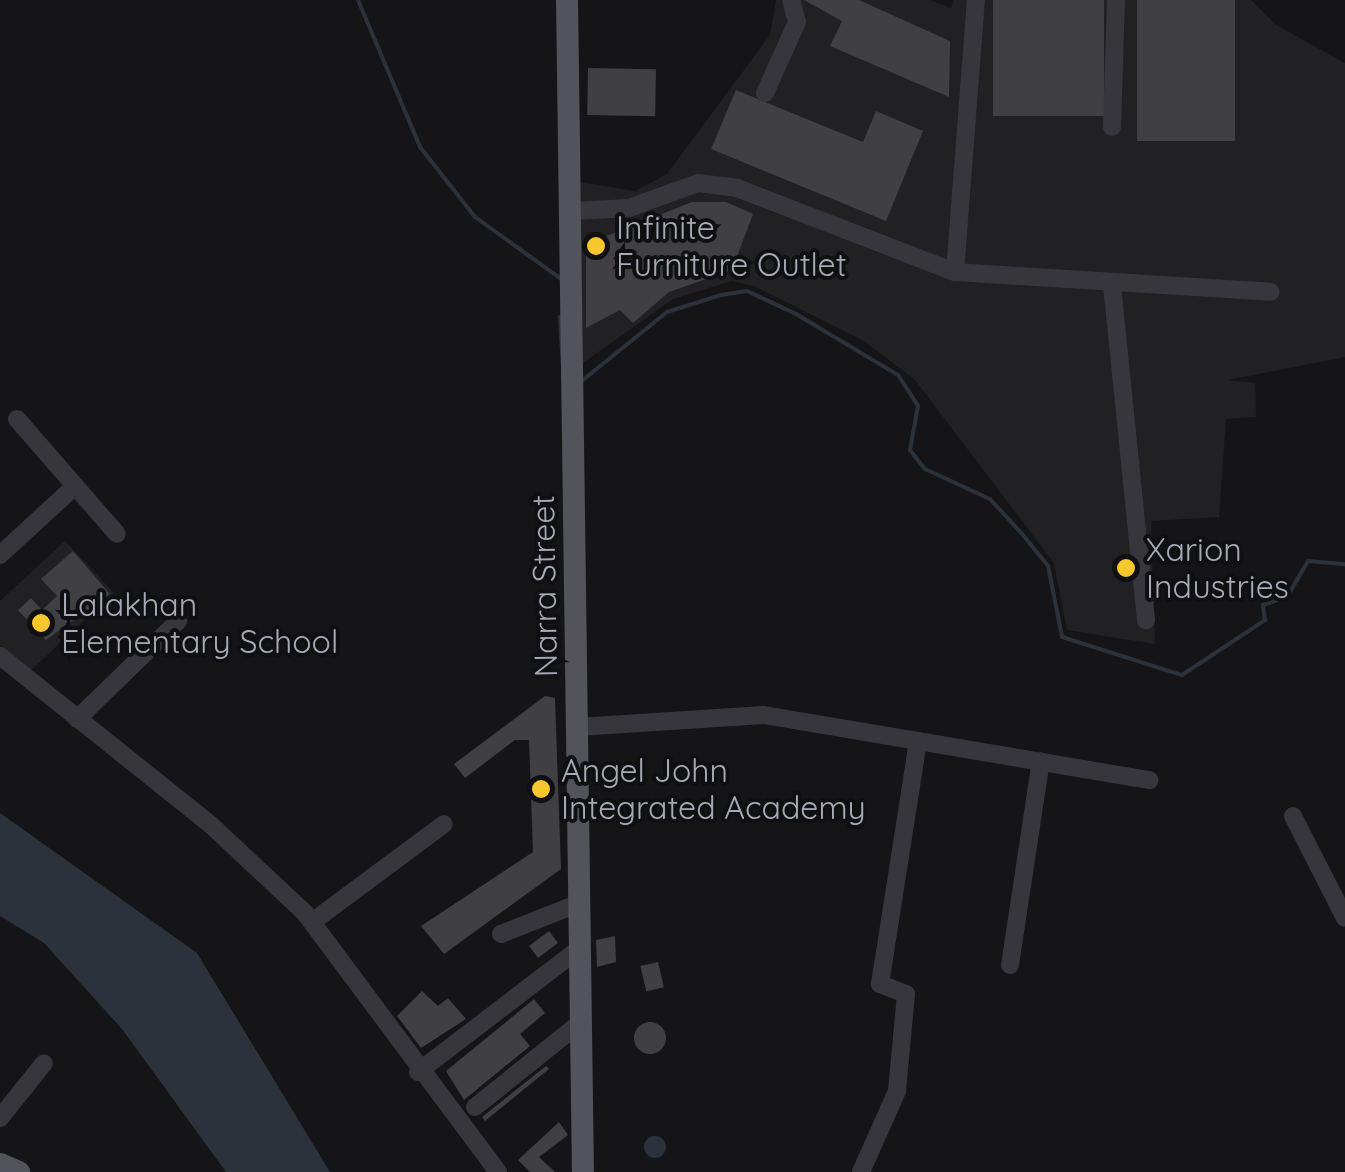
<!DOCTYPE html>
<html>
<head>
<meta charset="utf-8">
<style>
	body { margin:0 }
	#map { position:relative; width:1345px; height:1172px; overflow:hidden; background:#151517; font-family:Quicksand,sans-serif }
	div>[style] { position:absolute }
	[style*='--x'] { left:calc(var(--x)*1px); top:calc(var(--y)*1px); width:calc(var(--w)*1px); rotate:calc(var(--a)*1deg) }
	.built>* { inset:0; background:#212124 }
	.water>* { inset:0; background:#2b323b }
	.round { border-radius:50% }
	.stream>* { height:4px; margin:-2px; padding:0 2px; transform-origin:2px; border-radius:2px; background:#2b323b }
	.building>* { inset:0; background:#3f3f44; transform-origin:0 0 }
	.minor>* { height:18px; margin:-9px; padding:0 9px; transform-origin:9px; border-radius:9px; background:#36363c }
	.major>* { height:22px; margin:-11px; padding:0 11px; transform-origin:11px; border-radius:11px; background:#52535b }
	.dots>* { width:28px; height:28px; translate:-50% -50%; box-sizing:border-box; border:5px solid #101012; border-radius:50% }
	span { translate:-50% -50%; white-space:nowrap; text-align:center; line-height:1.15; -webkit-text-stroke:8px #101012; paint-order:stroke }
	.poi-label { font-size:32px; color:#a6aab7 }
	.left { translate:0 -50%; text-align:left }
	.street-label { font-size:32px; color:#a6aab7 }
</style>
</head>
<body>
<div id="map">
	<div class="built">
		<i style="clip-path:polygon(776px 0,930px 0,951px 8px,953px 0,1251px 0,1276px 25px,1345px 63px,1345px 357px,1228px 380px,1255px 383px,1256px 417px,1226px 419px,1219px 517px,1151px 521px,1155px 644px,1067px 630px,1054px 563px,915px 380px,864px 341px,754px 286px,732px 281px,673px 299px,583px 363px,580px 182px,635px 191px,667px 174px,770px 35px)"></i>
		<i style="clip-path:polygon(65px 541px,114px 593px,29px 672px,0 645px,0 601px)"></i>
	</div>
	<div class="water">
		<i style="clip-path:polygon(0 813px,197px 953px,330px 1172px,226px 1172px,122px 1029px,44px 943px,0 916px)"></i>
		<i class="round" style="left:644px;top:1136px;width:22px;height:22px"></i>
	</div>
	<div class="stream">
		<i style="--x:358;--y:0;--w:160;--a:67.1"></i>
		<i style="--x:420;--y:147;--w:89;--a:51.8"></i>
		<i style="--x:475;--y:217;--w:105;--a:35.7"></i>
		<i style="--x:560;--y:317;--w:67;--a:86.6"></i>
		<i style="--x:583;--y:380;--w:108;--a:-39"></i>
		<i style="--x:667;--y:312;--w:57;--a:-17.5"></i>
		<i style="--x:721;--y:295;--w:26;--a:-9"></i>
		<i style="--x:747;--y:291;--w:54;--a:25.1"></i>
		<i style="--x:796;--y:314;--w:119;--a:30.9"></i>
		<i style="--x:898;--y:375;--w:37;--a:57"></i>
		<i style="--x:918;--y:406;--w:45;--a:100.3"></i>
		<i style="--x:910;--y:450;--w:24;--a:52"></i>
		<i style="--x:925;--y:469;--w:72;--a:24.8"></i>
		<i style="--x:990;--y:499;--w:49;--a:47.5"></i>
		<i style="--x:1023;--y:535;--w:40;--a:51"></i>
		<i style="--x:1048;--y:566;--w:72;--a:78.8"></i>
		<i style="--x:1062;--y:637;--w:126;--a:17.6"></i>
		<i style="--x:1182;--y:675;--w:100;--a:-33.5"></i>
		<i style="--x:1265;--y:620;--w:15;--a:-98"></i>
		<i style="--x:1263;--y:605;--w:25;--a:-18"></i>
		<i style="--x:1287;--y:597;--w:42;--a:-59.7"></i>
		<i style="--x:1308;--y:561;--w:37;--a:5"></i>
	</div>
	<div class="building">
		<i style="clip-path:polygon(804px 0,859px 0,950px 41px,949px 97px,830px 46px,842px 21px)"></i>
		<i style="left:993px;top:0;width:111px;height:116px"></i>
		<i style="left:1137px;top:0;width:98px;height:141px"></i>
		<i style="left:588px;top:68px;width:68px;height:47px;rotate:1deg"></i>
		<i style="clip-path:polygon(736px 90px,863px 142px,876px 111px,923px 131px,886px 221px,711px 149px)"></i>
		<i style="clip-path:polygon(692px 202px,726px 202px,753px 214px,732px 270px,669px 292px,633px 323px,620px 310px,586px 328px,586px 244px)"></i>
		<i style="clip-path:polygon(73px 551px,110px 594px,46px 640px,18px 610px,31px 598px,42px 610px,57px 596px,41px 579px)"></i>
		<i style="clip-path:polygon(545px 696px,555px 698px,561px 869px,444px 954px,421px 926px,533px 852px,529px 740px,515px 740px,465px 778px,454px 764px)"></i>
		<i style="left:549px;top:931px;width:15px;height:25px;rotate:53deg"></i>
		<i style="clip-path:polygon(615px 936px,616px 962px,597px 967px,596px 940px)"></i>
		<i style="left:658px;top:962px;width:26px;height:18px;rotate:77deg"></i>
		<i style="clip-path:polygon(422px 991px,438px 1006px,448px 998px,466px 1019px,421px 1048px,397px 1016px)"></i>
		<i style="clip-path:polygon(534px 999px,545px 1013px,520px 1034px,530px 1046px,464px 1100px,446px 1071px)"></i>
		<i class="round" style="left:634px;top:1022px;width:32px;height:32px"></i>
		<i style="clip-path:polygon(546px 1066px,549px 1069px,485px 1121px,482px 1117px)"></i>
		<i style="clip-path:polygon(559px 1122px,568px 1135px,539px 1157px,555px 1172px,530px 1172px,518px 1160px)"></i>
	</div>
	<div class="minor">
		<i style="--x:765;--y:93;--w:78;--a:-65.7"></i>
		<i style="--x:797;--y:22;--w:23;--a:-105"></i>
		<i style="--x:1112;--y:127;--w:127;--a:-88.2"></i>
		<i style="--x:573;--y:211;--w:56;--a:-3.1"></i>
		<i style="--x:629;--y:208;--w:73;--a:-19.9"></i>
		<i style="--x:698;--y:183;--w:39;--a:7"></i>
		<i style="--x:737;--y:188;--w:234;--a:21.1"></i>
		<i style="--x:955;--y:272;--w:316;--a:3.6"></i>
		<i style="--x:955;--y:272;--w:273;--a:-85.6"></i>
		<i style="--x:1112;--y:285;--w:337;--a:84.2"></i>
		<i style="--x:17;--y:419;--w:152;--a:49"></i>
		<i style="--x:0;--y:555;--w:102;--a:-42.6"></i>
		<i style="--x:0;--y:656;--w:270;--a:38.7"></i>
		<i style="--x:211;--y:825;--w:129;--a:43.1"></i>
		<i style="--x:305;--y:913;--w:323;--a:53.3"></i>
		<i style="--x:77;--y:719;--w:141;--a:-44.1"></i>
		<i style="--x:578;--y:727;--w:186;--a:-3.7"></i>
		<i style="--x:764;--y:715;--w:391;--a:9.6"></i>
		<i style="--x:1293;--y:816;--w:114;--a:63"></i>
		<i style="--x:312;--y:922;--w:164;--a:-36.6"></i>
		<i style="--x:501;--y:934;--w:85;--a:-21.4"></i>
		<i style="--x:1010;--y:965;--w:206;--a:-81.4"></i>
		<i style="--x:418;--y:1072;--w:204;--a:-37.4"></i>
		<i style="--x:475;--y:1107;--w:136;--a:-38.7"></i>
		<i style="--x:0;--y:1118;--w:70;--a:-51.3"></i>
		<i style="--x:861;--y:1172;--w:89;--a:-66"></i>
		<i style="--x:897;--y:1091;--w:97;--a:-84.7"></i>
		<i style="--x:906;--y:994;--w:28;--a:-159"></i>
		<i style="--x:880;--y:984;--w:246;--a:-81.1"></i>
	</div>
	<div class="major">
		<i style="--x:567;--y:0;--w:1172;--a:89.22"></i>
		<i style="--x:0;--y:1164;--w:21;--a:23"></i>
	</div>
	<div class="dots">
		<i style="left:596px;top:246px;background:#f6c82d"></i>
		<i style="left:1126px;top:568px;background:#f6c82d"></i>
		<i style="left:41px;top:623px;background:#f6c82d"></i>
		<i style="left:541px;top:789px;background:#f6c82d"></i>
	</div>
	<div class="poi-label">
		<span class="left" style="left:616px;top:246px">Infinite<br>Furniture Outlet</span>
		<span class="left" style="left:1146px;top:568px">Xarion<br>Industries</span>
		<span class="left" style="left:61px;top:623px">Lalakhan<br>Elementary School</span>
		<span class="left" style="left:561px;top:789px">Angel John<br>Integrated Academy</span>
	</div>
	<div class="street-label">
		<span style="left:544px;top:586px;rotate:-91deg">Narra Street</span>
	</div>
</div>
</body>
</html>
